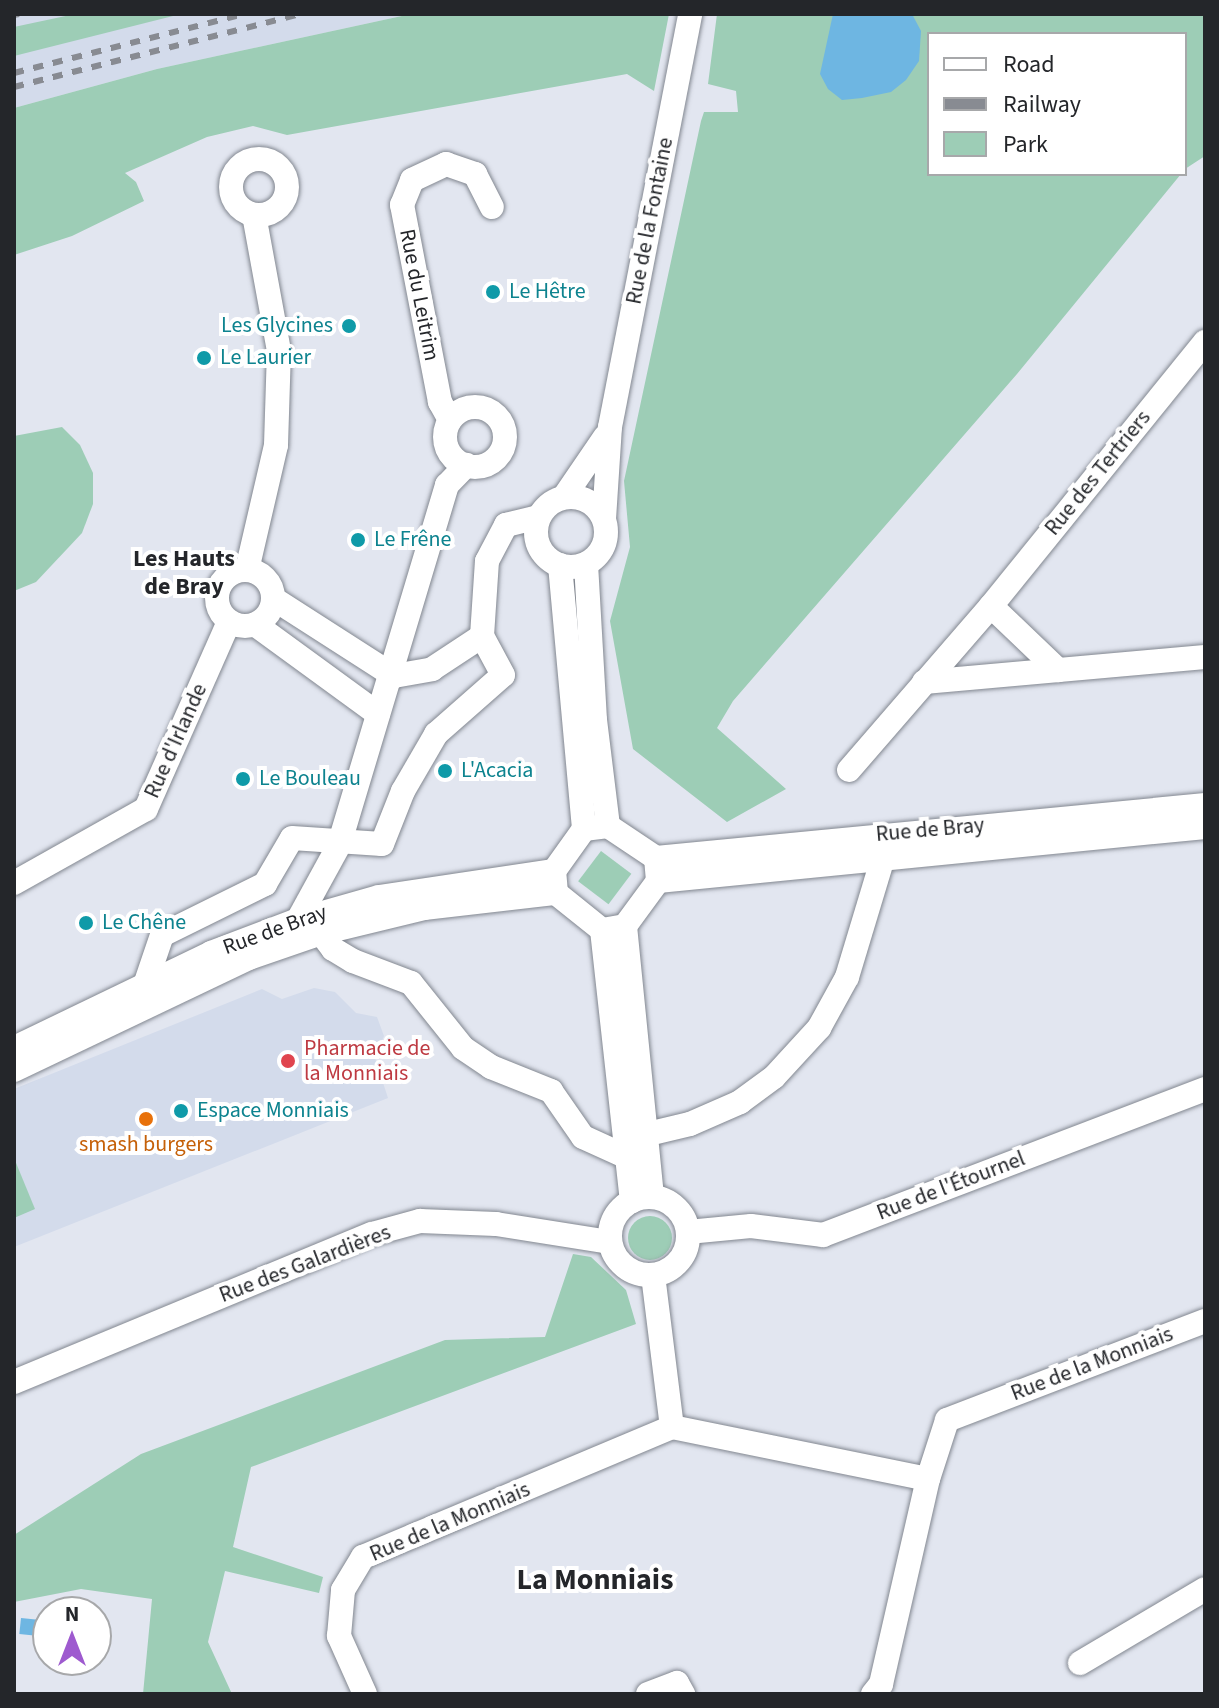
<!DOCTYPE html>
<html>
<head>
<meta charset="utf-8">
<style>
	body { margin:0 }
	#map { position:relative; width:1219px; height:1708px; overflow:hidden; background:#e2e6f0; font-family:"Source Sans 3",sans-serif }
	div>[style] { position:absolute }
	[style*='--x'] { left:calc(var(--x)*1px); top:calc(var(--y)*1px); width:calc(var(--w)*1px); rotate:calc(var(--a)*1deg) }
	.built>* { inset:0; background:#d3dbeb }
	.green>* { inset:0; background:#9dcdb6; transform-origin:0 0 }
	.round { border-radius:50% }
	.water>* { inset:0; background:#6eb6e2; transform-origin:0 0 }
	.roads { filter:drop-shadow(0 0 2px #828790) drop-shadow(0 0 2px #828790) }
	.minor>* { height:24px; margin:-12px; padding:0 12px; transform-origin:12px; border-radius:12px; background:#fff }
	.minor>.ring { margin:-12px; padding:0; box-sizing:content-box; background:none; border:24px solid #fff; border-radius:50% }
	.rail>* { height:6px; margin-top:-3px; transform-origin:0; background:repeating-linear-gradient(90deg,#888b92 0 10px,transparent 0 20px) }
	.dots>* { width:22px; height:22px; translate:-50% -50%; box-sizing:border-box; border:4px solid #fff; border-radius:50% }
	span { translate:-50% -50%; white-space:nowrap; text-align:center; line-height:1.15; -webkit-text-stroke:8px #fff; paint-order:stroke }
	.street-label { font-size:22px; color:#24262a }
	.culture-label { font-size:22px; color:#0d838f }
	.left { translate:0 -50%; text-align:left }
	.right { translate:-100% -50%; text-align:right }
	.health-label { font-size:22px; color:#be3a42 }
	.food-label { font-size:22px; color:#c56008 }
	.neighbourhood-label { font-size:24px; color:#24262a; font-weight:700 }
	.district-label { font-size:30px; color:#24262a; font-weight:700 }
	.frame { position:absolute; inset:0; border:16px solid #24262a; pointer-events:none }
	.legend { position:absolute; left:927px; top:32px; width:260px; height:144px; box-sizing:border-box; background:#fff; border:2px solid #a7a8aa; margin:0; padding:10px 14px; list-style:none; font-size:24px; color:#24262a }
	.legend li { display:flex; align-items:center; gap:16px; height:40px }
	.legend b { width:40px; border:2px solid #a7a8aa }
	.north { position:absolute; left:32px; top:1596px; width:80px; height:80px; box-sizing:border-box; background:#fff; border:2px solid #a7a8aa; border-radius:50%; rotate:0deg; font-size:22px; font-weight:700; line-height:32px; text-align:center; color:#24262a }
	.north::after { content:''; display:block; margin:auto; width:28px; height:36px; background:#9e5acf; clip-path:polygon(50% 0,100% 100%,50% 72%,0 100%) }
</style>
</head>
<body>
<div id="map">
	<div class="built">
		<i style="clip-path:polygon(14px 14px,411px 14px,157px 69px,14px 108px)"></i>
		<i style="clip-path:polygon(314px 988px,335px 992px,356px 1013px,377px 1017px,384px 1036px,375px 1058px,388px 1098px,14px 1247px,14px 1089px,262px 989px,282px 999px)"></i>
	</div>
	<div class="green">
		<i style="clip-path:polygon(75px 14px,181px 14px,14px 56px,14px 27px)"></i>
		<i style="clip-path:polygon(411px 14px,669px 14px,654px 91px,627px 74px,287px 135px,253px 126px,207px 137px,125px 173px,136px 182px,144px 201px,72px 236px,14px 255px,14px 108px,157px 69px)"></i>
		<i style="clip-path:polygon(717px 14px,1205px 14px,1205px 156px,1185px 169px,1185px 34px,929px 34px,929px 174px,1181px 174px,1017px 374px,733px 701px,717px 728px,786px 789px,727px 822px,633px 749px,610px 621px,630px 547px,624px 481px,701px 121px,704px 112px,738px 112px,736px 91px,708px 84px)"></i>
		<i style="clip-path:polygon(62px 427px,80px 445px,93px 473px,93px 504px,82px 533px,36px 582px,14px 591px,14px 436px)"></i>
		<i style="left:601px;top:851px;width:38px;height:38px;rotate:37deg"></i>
		<i style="clip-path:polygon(14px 1158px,35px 1209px,14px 1218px)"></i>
		<i class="round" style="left:628px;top:1216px;width:44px;height:44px"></i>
		<i style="clip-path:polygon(573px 1254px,591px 1257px,626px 1290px,636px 1324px,251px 1467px,233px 1547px,323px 1577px,319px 1593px,225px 1571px,208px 1642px,232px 1694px,143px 1694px,152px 1599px,81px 1589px,14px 1602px,14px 1535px,141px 1454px,445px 1340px,545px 1337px)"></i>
	</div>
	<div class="water">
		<i style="clip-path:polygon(833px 14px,912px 14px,921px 31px,919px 61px,906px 80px,891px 92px,862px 98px,842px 100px,828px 89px,820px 74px)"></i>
		<i style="left:21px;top:1618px;width:27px;height:16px;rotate:6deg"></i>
	</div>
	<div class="roads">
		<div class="minor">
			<i class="ring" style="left:231px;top:159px;width:32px;height:32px"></i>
			<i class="ring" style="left:445px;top:407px;width:36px;height:36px"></i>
			<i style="--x:450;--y:420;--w:21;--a:-119"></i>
			<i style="--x:440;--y:402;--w:201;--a:-100.9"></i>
			<i style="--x:402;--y:205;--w:27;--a:-68"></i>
			<i style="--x:412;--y:180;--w:38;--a:-25"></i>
			<i style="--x:446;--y:164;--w:31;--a:19"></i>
			<i style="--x:475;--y:174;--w:37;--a:63"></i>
			<i style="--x:564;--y:497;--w:73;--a:-55.7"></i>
			<i class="ring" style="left:536px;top:497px;width:46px;height:46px"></i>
			<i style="--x:604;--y:519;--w:92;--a:-86.3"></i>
			<i style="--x:610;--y:427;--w:421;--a:-79"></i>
			<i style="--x:586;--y:564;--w:156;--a:86.7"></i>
			<i style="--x:595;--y:720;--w:107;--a:83"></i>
			<i style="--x:560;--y:565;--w:265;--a:84.8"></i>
			<i class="ring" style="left:217px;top:570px;width:32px;height:32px"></i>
			<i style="--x:247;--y:570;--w:128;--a:-76.9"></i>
			<i style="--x:276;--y:445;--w:94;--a:-88.2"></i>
			<i style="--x:279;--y:351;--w:138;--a:-100.4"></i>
			<i style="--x:274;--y:599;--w:143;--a:32.7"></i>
			<i style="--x:394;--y:676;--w:39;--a:-10"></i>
			<i style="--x:432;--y:669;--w:60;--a:-33.4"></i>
			<i style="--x:482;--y:636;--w:75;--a:-86.2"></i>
			<i style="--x:487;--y:561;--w:41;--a:-62.2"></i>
			<i style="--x:506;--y:525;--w:34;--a:-14"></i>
			<i style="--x:991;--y:606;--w:93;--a:43.7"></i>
			<i style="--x:256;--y:625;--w:151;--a:36.1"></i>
			<i style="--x:924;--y:682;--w:282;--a:-5.1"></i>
			<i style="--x:849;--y:770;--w:217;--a:-49.1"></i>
			<i style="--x:991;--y:606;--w:340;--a:-51"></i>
			<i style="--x:608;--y:826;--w:58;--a:33.7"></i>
			<i style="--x:656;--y:858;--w:23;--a:85"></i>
			<i style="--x:658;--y:881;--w:56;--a:126.3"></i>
			<i style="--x:625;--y:926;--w:23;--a:170"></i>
			<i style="--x:602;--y:930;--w:59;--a:-141.2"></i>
			<i style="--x:556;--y:893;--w:22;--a:-95"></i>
			<i style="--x:554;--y:871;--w:52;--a:-54.5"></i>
			<i style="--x:584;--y:829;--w:24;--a:-7"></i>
			<i style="--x:656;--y:858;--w:552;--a:-5.51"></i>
			<i style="--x:658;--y:881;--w:550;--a:-5.64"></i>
			<i style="--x:14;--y:883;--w:151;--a:-29.3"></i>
			<i style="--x:146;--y:809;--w:205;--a:-66.1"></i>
			<i style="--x:298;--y:920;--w:85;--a:-61.3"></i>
			<i style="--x:339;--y:845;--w:376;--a:-73.3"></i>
			<i style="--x:447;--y:485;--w:28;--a:-46"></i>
			<i style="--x:625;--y:926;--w:272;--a:84.3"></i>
			<i style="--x:602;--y:930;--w:273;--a:83.7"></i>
			<i style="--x:321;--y:933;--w:20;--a:53"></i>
			<i style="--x:333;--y:949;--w:23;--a:31"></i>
			<i style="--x:353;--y:961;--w:62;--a:20.8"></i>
			<i style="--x:411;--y:983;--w:83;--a:51.3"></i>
			<i style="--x:463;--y:1048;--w:34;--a:34"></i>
			<i style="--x:491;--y:1067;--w:65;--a:21.8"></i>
			<i style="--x:551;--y:1091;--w:56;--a:55.2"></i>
			<i style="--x:583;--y:1137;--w:51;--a:24.5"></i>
			<i style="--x:145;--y:985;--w:53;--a:-71.2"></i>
			<i style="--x:162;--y:935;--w:115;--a:-26.3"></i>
			<i style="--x:265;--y:884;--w:53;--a:-59.6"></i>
			<i style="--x:292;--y:838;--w:90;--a:3.8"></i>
			<i style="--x:382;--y:844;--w:57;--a:-68.4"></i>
			<i style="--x:403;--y:791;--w:66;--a:-59.9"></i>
			<i style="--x:436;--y:734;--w:89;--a:-41.4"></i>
			<i style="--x:503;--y:675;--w:44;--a:-118.3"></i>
			<i style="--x:14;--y:1048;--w:219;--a:-25.7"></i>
			<i style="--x:211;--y:953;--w:93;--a:-20.8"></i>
			<i style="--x:298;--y:920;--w:84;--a:-15.9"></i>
			<i style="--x:379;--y:897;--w:177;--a:-8.5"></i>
			<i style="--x:14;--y:1070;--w:260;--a:-25.5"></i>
			<i style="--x:249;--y:958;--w:76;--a:-19.1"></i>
			<i style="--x:321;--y:933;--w:106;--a:-13.6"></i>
			<i style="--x:424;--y:908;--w:133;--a:-6.5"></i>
			<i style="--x:648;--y:1134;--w:43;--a:-13.4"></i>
			<i style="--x:690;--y:1124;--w:55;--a:-23.7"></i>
			<i style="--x:740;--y:1102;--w:42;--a:-36.3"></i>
			<i style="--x:774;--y:1077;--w:67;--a:-47.4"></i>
			<i style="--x:819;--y:1028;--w:58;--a:-61.2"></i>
			<i style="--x:847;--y:977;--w:124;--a:-73.2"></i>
			<i class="ring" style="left:610px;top:1197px;width:54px;height:54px"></i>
			<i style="--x:688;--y:1232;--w:63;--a:-5.4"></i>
			<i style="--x:751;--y:1226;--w:73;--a:7.1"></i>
			<i style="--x:823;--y:1235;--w:409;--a:-20.9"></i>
			<i style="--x:653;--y:1275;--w:153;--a:82.9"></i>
			<i style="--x:14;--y:1382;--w:387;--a:-22.5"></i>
			<i style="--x:372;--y:1234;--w:50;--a:-15.2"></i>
			<i style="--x:420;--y:1221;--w:76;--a:2.3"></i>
			<i style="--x:496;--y:1224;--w:115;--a:9"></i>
			<i style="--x:1080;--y:1663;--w:145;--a:-30.6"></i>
			<i style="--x:365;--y:1694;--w:64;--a:-114.1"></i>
			<i style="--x:339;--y:1636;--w:46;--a:-85"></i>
			<i style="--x:343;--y:1590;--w:39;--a:-59"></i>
			<i style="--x:363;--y:1557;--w:335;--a:-22.8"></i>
			<i style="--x:672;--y:1427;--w:261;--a:11.5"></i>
			<i style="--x:928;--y:1479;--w:62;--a:-72.1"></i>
			<i style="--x:947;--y:1420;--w:276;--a:-21"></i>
			<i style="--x:648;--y:1694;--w:31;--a:-21"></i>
			<i style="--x:677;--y:1683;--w:13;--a:61"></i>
			<i style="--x:873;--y:1694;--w:13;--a:-51"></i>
			<i style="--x:881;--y:1684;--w:210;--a:-77.1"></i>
		</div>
	</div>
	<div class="rail">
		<i style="--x:14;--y:15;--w:5;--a:-11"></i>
		<i style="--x:14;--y:73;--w:236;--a:-14.4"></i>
		<i style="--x:14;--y:87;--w:295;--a:-14.3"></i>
	</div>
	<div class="dots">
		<i style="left:493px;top:292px;background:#0f9aa8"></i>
		<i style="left:349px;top:326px;background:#0f9aa8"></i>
		<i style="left:204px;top:358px;background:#0f9aa8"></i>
		<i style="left:358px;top:540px;background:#0f9aa8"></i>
		<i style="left:445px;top:771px;background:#0f9aa8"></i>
		<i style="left:243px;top:779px;background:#0f9aa8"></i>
		<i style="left:86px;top:923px;background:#0f9aa8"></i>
		<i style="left:288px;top:1061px;background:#e0444e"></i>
		<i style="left:181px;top:1111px;background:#0f9aa8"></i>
		<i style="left:146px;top:1119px;background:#e8710a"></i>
	</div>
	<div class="street-label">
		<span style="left:650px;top:221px;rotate:-79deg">Rue de la Fontaine</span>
		<span style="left:419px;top:295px;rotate:79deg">Rue du Leitrim</span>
		<span style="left:1098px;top:473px;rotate:-51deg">Rue des Tertriers</span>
		<span style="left:176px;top:741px;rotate:-66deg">Rue d'Irlande</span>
		<span style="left:930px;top:830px;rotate:-5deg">Rue de Bray</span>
		<span style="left:275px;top:930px;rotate:-20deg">Rue de Bray</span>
		<span style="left:951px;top:1186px;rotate:-21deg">Rue de l'Étournel</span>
		<span style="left:305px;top:1264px;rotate:-21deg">Rue des Galardières</span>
		<span style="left:1092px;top:1364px;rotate:-21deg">Rue de la Monniais</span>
		<span style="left:450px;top:1522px;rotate:-23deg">Rue de la Monniais</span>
	</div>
	<div class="culture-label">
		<span class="left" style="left:509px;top:292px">Le Hêtre</span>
		<span class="right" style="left:333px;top:326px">Les Glycines</span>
		<span class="left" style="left:220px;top:358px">Le Laurier</span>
		<span class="left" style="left:374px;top:540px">Le Frêne</span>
		<span class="left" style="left:461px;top:771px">L'Acacia</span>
		<span class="left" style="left:259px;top:779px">Le Bouleau</span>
		<span class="left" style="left:102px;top:923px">Le Chêne</span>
		<span class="left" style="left:197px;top:1111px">Espace Monniais</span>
	</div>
	<div class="health-label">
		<span class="left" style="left:304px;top:1061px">Pharmacie de<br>la Monniais</span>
	</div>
	<div class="food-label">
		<span style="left:146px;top:1145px">smash burgers</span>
	</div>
	<div class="neighbourhood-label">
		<span style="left:184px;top:573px">Les Hauts<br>de Bray</span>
	</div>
	<div class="district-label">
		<span style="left:595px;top:1580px">La Monniais</span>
	</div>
	<div class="frame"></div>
	<ul class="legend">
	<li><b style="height:10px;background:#fff"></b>Road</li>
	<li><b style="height:10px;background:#888b92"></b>Railway</li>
	<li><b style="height:22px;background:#9dcdb6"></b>Park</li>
	</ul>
	<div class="north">N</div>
</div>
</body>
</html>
